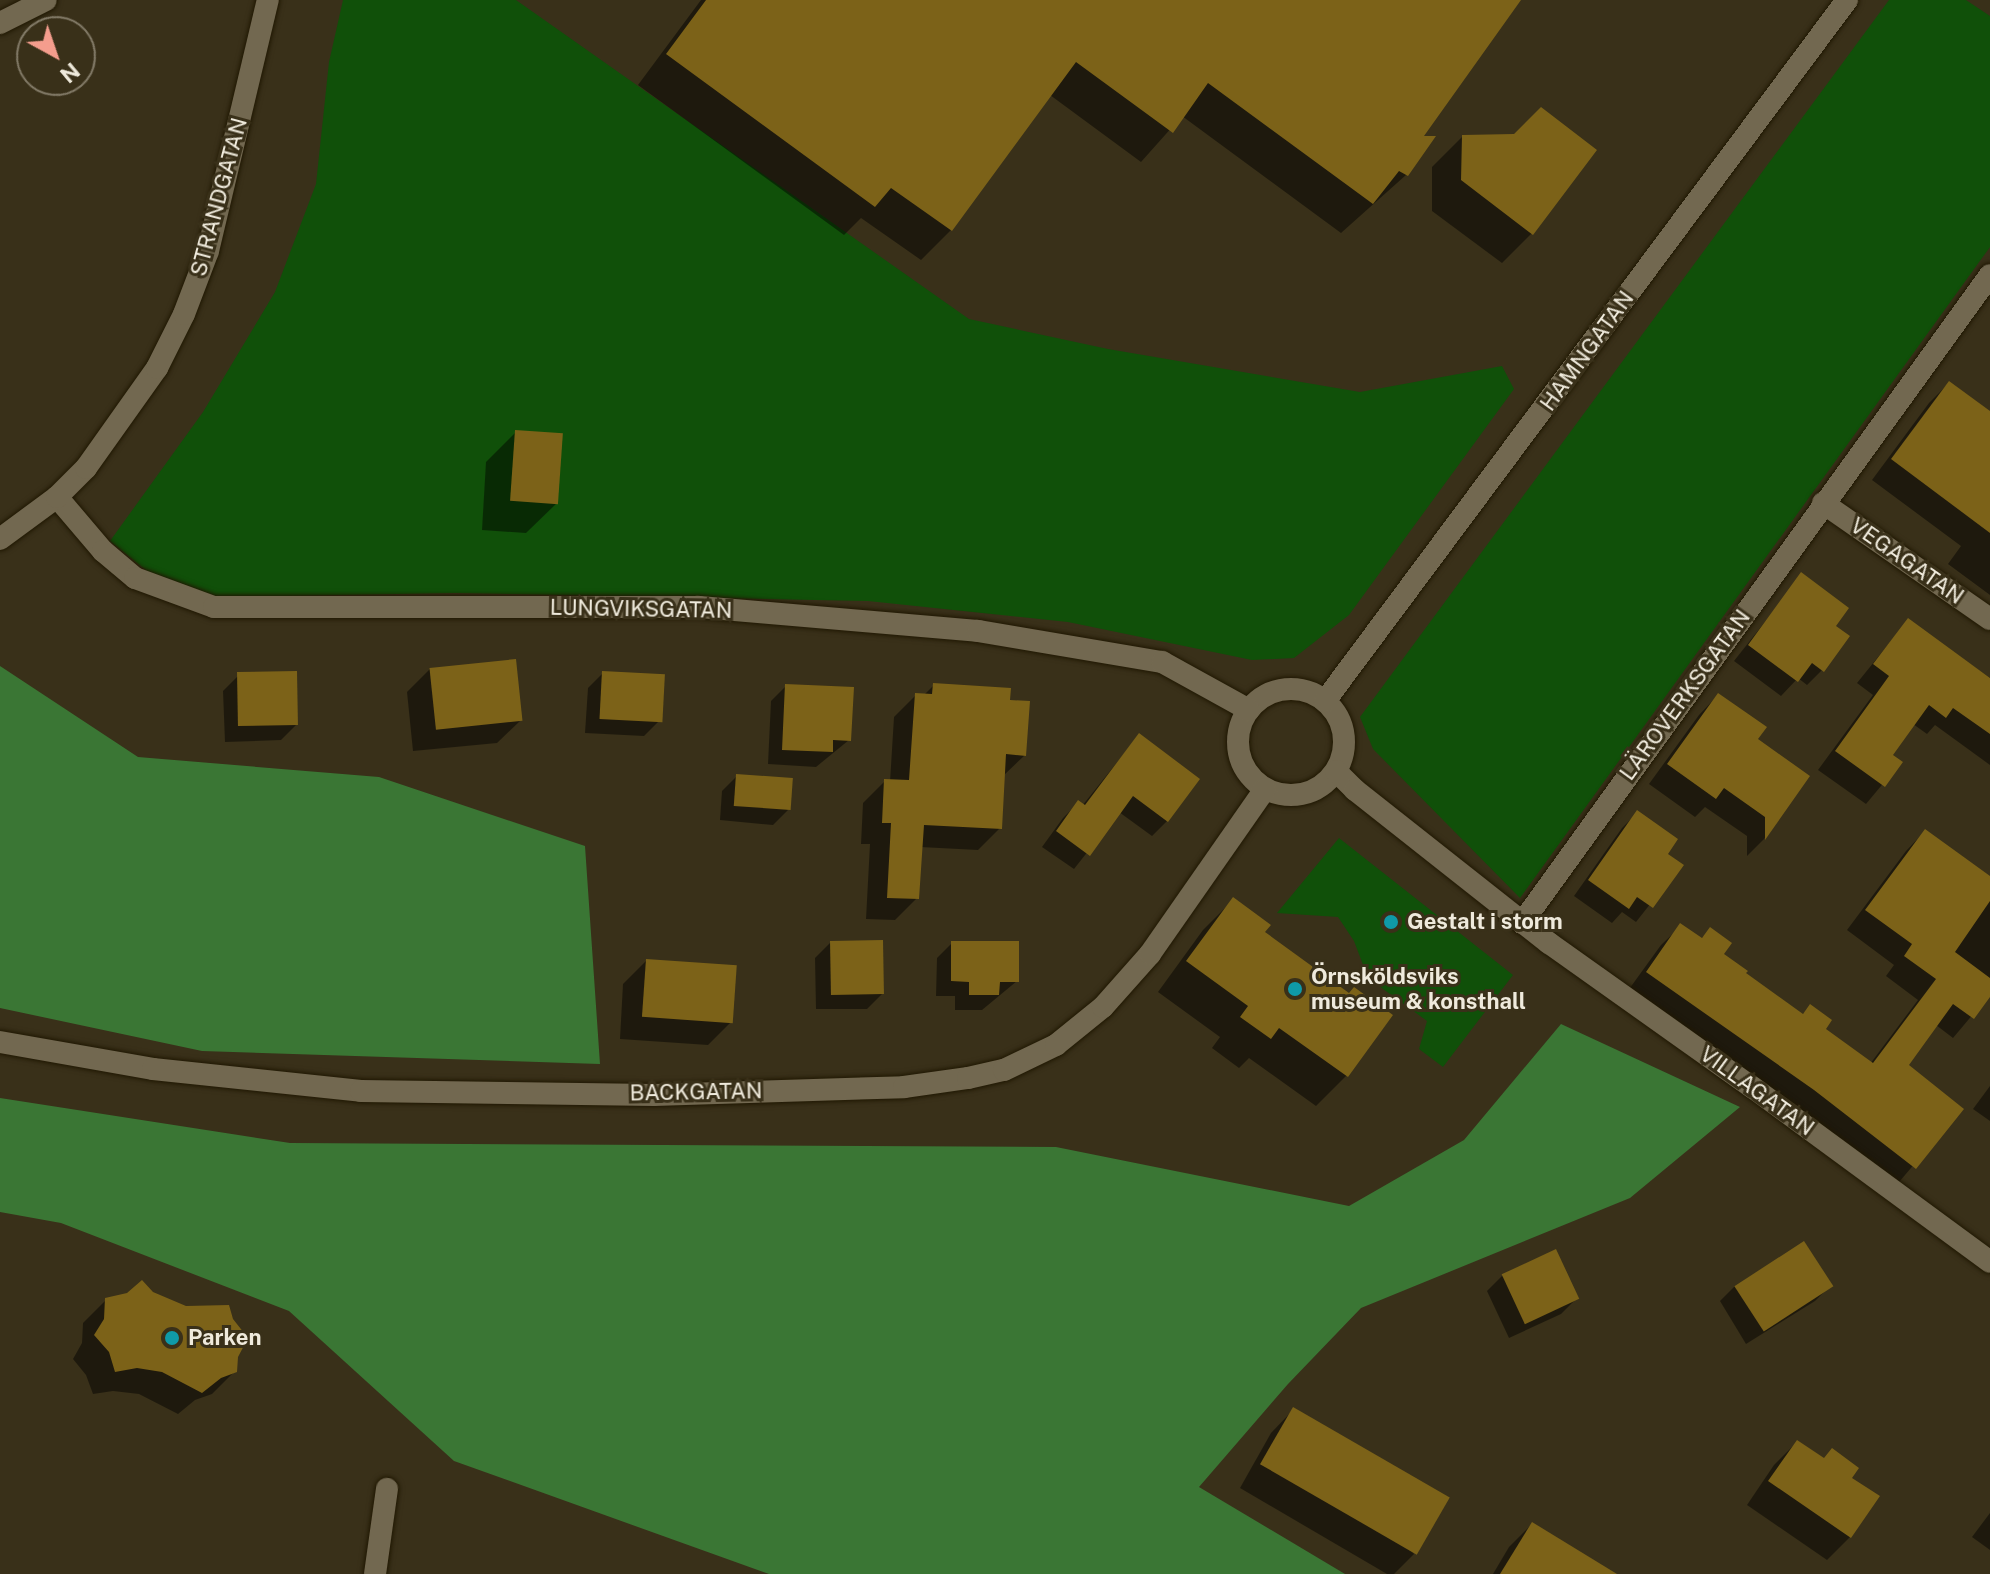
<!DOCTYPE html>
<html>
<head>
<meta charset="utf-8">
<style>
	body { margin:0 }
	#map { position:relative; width:1990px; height:1574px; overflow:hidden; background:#393019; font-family:"Public Sans",sans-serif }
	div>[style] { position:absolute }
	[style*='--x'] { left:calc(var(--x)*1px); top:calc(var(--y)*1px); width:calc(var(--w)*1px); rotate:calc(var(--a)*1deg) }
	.green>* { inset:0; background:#105009 }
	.forest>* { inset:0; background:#3a7634 }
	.shadow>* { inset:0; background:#0007 }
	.building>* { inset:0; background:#7c6218; transform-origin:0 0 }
	.roads { filter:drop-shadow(0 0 2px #201803) drop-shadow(0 0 2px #201803) }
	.minor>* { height:22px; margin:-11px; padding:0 11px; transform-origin:11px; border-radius:11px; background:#726850 }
	.minor>.ring { margin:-11px; padding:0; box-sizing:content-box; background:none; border:22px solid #726850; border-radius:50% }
	.tertiary>* { height:22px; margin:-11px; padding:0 11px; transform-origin:11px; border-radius:11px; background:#726850 }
	.secondary>* { height:22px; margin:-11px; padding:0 11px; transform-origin:11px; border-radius:11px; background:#726850 }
	.dots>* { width:22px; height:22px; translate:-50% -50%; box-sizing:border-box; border:4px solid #393019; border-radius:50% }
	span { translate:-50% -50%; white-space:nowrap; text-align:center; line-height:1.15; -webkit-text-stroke:6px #393019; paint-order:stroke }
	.street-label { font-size:22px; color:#efeadc }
	.poi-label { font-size:22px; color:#efeadc; font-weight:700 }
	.left { translate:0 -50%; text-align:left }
	.north { position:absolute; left:16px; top:16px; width:80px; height:80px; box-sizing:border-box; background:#393019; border:2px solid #827a67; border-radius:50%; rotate:140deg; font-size:22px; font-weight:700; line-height:32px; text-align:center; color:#efeadc }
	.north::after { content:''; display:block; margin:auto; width:28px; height:36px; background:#f49d8d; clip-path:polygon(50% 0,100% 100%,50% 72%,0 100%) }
</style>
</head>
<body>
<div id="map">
	<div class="green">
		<i style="clip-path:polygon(343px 0,516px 0,969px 319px,1108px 349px,1360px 392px,1502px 366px,1514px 389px,1349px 615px,1294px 658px,1252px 660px,1068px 622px,868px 601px,455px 593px,217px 597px,147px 571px,110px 541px,203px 412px,275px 292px,316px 184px,329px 62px)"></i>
		<i style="clip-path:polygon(1889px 0,1966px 0,1990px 16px,1990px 247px,1520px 898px,1373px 749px,1360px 717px)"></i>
		<i style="clip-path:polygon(1339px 838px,1513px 975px,1443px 1067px,1419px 1049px,1427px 1021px,1368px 978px,1354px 941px,1338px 917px,1277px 913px)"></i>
	</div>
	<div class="forest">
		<i style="clip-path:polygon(0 666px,138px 757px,379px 777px,585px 846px,600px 1064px,202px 1051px,0 1008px)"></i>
		<i style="clip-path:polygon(1561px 1024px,1740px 1107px,1630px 1198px,1361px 1308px,1288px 1384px,1199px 1487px,1345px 1574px,769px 1574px,454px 1461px,289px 1311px,61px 1223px,0 1212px,0 1098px,290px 1143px,1056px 1147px,1349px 1206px,1464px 1140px)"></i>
	</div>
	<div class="shadow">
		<i style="clip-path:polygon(701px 0,1518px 0,1420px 138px,1432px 138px,1406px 175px,1341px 233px,1182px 116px,1141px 162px,1050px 95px,951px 230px,921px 260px,861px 218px,844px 235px,638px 85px)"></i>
		<i style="clip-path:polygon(1462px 137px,1532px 233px,1502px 263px,1432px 211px,1432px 167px)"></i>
		<i style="clip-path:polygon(1949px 383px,1990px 414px,1990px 595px,1948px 564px,1961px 546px,1872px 480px,1929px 403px)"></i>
		<i style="clip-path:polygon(516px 432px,557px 503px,526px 533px,482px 530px,486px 462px)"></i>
		<i style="clip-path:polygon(1802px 575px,1833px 626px,1822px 670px,1807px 685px,1798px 678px,1781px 696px,1734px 661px)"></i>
		<i style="clip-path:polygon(1908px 620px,1990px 678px,1990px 765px,1935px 725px,1927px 734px,1913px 724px,1890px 755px,1901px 762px,1866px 804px,1818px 770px,1873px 695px,1857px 683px)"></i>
		<i style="clip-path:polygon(430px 669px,520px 721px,497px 743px,413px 751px,407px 692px)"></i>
		<i style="clip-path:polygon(603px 673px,659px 721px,644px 736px,585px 733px,588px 688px)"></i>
		<i style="clip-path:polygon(238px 676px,296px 725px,281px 740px,225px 742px,223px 691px)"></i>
		<i style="clip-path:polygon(934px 685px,1008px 702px,1025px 755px,1003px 776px,1000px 828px,978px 850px,920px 847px,917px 898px,895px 920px,866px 919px,870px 844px,861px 844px,863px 803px,885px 781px,890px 782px,894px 717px,916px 695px,923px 696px)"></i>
		<i style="clip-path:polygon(786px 686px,849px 740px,816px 767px,768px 764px,771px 701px)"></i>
		<i style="clip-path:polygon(1718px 695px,1755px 740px,1808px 776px,1764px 839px,1747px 856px,1747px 836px,1705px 807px,1695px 817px,1649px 784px,1699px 715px)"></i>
		<i style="clip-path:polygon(1139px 735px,1167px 821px,1152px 836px,1119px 812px,1074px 869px,1042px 847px,1063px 818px,1078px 803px,1082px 806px)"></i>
		<i style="clip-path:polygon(737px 776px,788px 810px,773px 825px,720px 820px,722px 791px)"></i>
		<i style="clip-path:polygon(1637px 813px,1665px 854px,1681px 865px,1636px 922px,1622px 912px,1612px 923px,1574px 896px,1622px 828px)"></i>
		<i style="clip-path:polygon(1925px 831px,1990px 879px,1990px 994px,1953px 1038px,1936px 1025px,1906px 1066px,1961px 1109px,1894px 1188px,1627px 992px,1661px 945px,1681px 926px,1700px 940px,1710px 930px,1721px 954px,1743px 974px,1801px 1016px,1810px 1007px,1823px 1030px,1870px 1064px,1918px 1000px,1886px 976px,1894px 965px,1847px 930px,1906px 851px)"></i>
		<i style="clip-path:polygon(1233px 900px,1262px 933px,1349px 995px,1390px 1016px,1346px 1076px,1316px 1106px,1249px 1058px,1239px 1068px,1212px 1048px,1220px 1037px,1158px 992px,1203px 930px)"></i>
		<i style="clip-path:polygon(830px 943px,882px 994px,867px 1009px,816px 1009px,815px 958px)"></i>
		<i style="clip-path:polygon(952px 943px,1017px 981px,982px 1010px,955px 1010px,955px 996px,936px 996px,937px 958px)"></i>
		<i style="clip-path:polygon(646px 961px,731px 1022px,708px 1045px,620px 1039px,623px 984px)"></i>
		<i style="clip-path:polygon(1990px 1086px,1990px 1121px,1973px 1109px)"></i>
		<i style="clip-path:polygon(1502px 1276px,1576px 1299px,1561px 1314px,1509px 1338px,1487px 1291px)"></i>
		<i style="clip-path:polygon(1735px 1286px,1830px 1286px,1815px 1301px,1746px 1344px,1720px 1301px)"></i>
		<i style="clip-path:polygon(152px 1294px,186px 1308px,236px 1357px,235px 1371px,212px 1394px,195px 1400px,178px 1414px,139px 1394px,113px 1391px,93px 1394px,86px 1375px,73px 1359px,82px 1343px,83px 1323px,106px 1300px)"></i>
		<i style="clip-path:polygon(1293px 1410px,1414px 1554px,1394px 1574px,1387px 1574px,1240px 1488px,1271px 1433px)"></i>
		<i style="clip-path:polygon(1797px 1442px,1850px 1478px,1850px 1537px,1827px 1560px,1747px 1505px,1774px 1465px)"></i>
		<i style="clip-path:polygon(1990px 1513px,1990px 1550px,1972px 1537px)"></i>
		<i style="clip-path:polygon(1532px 1524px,1613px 1574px,1493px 1574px,1509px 1547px)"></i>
	</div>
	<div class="building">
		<i style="clip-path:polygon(706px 0,1521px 0,1424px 136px,1436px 136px,1408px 176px,1399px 171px,1373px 204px,1208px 83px,1173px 133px,1076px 62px,952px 231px,891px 188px,875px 207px,666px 54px)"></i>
		<i style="clip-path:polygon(1541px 107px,1597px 150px,1533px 235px,1461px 180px,1462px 135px,1514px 134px)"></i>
		<i style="clip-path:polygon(1949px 381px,1990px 411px,1990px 533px,1891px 459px)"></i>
		<i style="left:515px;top:430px;width:48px;height:71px;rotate:4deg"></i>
		<i style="clip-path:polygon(1801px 572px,1849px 608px,1836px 626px,1850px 636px,1824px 672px,1812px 663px,1798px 682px,1748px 645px)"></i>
		<i style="clip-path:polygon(1908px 618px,1990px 678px,1990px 734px,1953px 708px,1946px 718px,1929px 705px,1893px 755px,1903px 762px,1885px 787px,1835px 751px,1889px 676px,1873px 664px)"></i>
		<i style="left:516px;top:659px;width:62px;height:87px;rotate:84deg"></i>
		<i style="left:297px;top:671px;width:54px;height:60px;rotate:89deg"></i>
		<i style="left:602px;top:671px;width:63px;height:48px;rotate:3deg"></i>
		<i style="clip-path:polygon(933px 683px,1011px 688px,1010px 700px,1030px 701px,1026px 756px,1006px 754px,1002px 829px,924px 825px,919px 899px,887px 898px,891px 823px,882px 823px,884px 779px,909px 780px,915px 693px,932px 694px)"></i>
		<i style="clip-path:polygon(785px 684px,854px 687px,851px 741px,833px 740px,833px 752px,782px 750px)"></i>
		<i style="clip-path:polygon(1718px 693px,1767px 727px,1758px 739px,1810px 776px,1765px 840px,1765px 817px,1724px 788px,1716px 799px,1667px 764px)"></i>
		<i style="clip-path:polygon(1139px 733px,1200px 779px,1168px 822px,1133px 796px,1090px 856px,1056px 831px,1078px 800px,1085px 805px)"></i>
		<i style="left:736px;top:774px;width:57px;height:32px;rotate:4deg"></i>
		<i style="clip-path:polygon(1637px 810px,1678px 839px,1668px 854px,1684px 865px,1653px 908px,1637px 897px,1629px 909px,1588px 880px)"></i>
		<i style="clip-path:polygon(1925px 829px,1990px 876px,1990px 901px,1955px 952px,1990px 978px,1990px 997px,1974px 1019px,1953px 1004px,1909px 1065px,1964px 1109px,1916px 1169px,1814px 1090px,1646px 972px,1680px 923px,1702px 938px,1710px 927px,1732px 943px,1724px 954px,1748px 971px,1746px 973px,1803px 1014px,1810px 1004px,1832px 1020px,1826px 1029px,1873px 1063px,1936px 979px,1904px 956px,1912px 944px,1865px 910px)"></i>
		<i style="clip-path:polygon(1233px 897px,1271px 925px,1265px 932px,1349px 993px,1354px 987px,1393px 1015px,1348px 1077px,1279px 1028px,1271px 1039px,1240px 1017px,1248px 1006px,1186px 961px)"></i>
		<i style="left:883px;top:940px;width:54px;height:53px;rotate:89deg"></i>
		<i style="clip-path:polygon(951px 941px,1019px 941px,1019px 982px,1000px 982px,999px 995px,969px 995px,969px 982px,951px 981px)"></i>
		<i style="left:646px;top:959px;width:91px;height:58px;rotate:4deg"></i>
		<i style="left:1804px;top:1241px;width:54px;height:83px;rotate:57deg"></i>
		<i style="left:1556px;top:1249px;width:55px;height:60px;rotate:65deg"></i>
		<i style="clip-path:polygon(142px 1280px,153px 1292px,186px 1306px,229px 1305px,233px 1319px,248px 1338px,238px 1357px,237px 1372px,221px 1378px,202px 1393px,162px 1372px,137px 1368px,115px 1372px,109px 1352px,94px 1335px,104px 1319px,105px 1298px,127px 1293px)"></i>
		<i style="left:1293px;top:1407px;width:181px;height:66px;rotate:30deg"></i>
		<i style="clip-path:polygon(1797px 1440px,1824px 1458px,1832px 1448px,1859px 1468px,1852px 1478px,1880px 1496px,1851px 1538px,1768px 1481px)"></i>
		<i style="clip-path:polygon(1532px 1522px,1617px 1574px,1500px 1574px)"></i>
	</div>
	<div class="roads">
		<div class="minor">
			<i style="--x:0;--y:23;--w:51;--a:-26.6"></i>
			<i style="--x:1823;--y:503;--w:203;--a:34.8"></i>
			<i class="ring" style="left:1238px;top:689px;width:84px;height:84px"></i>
			<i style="--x:1325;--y:701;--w:874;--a:-53.33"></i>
			<i style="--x:1336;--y:771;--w:27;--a:45"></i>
			<i style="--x:1355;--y:790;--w:247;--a:38.3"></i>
			<i style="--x:1549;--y:943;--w:249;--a:35.4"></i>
			<i style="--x:1752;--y:1087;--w:295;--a:36.3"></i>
			<i style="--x:1522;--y:923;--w:799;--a:-54.16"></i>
			<i style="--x:0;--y:1042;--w:155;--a:10"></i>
			<i style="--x:153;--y:1069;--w:209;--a:6"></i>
			<i style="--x:361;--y:1091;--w:293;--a:0.8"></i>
			<i style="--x:654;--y:1095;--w:250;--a:-1.8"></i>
			<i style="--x:904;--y:1087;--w:65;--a:-8"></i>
			<i style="--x:968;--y:1078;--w:37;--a:-13"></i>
			<i style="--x:1004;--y:1070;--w:58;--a:-25.7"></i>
			<i style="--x:1056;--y:1045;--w:60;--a:-39"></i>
			<i style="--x:1103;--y:1007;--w:71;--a:-48.4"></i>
			<i style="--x:1150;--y:954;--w:201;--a:-55.1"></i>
			<i style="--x:375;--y:1574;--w:86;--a:-82"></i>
		</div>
		<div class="tertiary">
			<i style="--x:57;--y:497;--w:71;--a:49.6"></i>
			<i style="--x:103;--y:551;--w:42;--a:40.2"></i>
			<i style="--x:135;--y:578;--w:84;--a:20.2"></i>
			<i style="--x:214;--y:607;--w:485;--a:0"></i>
			<i style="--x:699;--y:607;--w:280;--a:4.9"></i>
			<i style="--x:978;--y:631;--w:187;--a:9.6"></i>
			<i style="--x:1162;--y:662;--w:99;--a:28.9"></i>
		</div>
		<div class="secondary">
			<i style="--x:0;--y:539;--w:71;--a:-36.4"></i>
			<i style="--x:57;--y:497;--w:41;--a:-45"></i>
			<i style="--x:86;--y:468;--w:123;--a:-54.6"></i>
			<i style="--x:157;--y:368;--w:60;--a:-63.4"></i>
			<i style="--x:184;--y:314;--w:67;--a:-69.1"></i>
			<i style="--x:208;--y:251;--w:258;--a:-76.6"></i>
		</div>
	</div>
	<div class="dots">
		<i style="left:1391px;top:922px;background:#0f9aa8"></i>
		<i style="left:1295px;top:989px;background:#0f9aa8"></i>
		<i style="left:172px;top:1338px;background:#0f9aa8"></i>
	</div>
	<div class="street-label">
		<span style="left:219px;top:197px;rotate:-75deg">STRANDGATAN</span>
		<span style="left:1587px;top:351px;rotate:-54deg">HAMNGATAN</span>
		<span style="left:1907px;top:561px;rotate:35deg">VEGAGATAN</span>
		<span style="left:641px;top:609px;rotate:1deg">LUNGVIKSGATAN</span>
		<span style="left:1685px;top:695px;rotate:-54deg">LÄROVERKSGATAN</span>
		<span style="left:1757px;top:1091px;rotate:36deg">VILLAGATAN</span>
		<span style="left:696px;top:1092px;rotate:-1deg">BACKGATAN</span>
	</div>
	<div class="poi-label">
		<span class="left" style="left:1407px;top:922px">Gestalt i storm</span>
		<span class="left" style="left:1311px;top:989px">Örnsköldsviks<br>museum &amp; konsthall</span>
		<span class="left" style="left:188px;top:1338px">Parken</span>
	</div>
	<div class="north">N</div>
</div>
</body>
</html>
